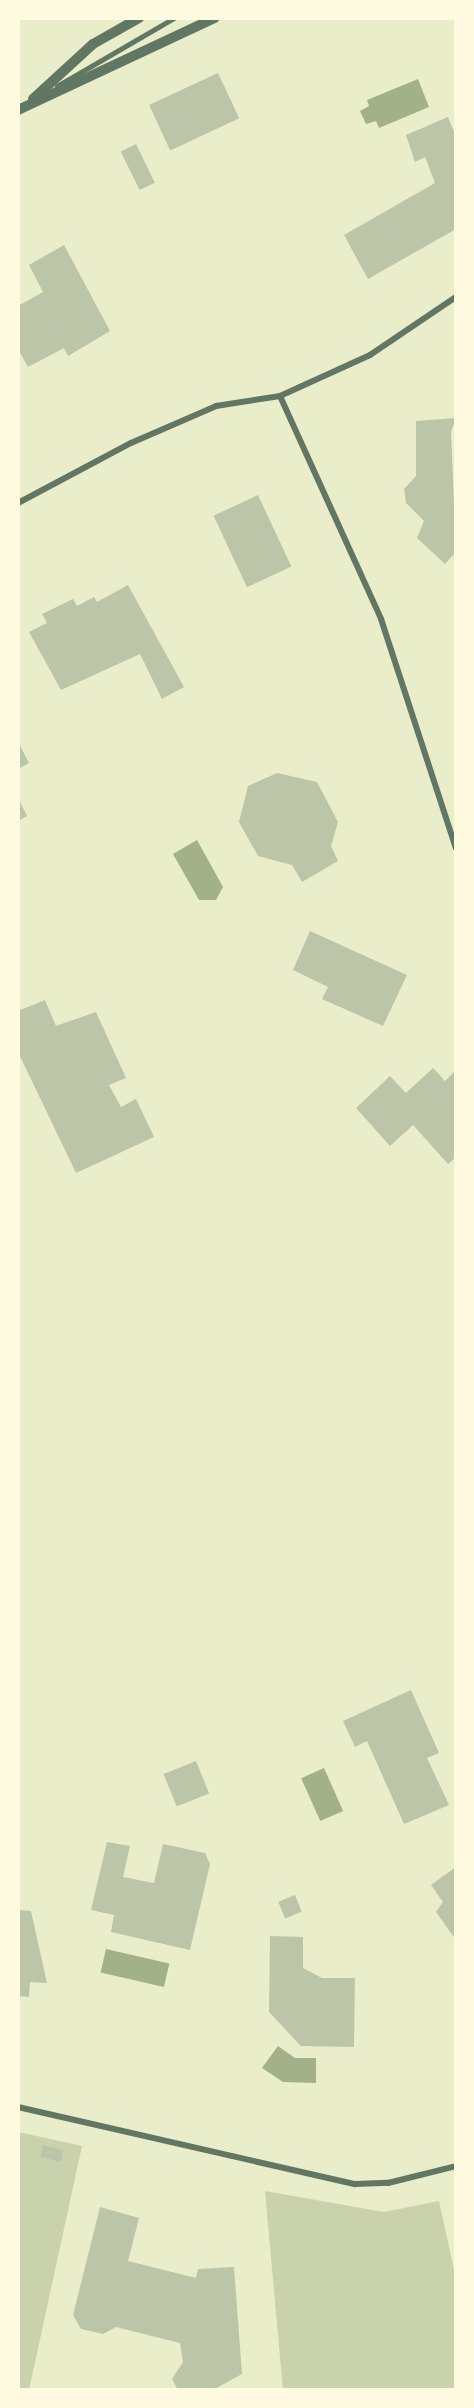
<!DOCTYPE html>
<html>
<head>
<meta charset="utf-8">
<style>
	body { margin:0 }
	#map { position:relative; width:474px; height:2408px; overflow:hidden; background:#e9edc9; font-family:"Exo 2",sans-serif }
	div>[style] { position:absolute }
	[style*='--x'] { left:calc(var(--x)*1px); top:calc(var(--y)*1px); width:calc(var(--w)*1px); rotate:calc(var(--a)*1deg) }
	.green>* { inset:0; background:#cad2ad }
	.water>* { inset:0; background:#a3b18a; transform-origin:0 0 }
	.building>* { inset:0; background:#bcc5a7; transform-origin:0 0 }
	.service>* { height:4.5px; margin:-2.25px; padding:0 2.25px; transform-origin:2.25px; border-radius:2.25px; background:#617663 }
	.minor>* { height:6px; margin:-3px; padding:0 3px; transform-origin:3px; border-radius:3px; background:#617663 }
	.tertiary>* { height:10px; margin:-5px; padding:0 5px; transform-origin:5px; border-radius:5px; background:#617663 }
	span { translate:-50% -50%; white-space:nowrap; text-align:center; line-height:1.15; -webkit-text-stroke:6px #fefae0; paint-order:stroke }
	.frame { position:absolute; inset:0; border:20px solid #fefae0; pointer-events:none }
</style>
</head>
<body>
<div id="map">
	<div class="green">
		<i style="clip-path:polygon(18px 2132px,82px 2146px,29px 2390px,18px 2390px)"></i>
		<i style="clip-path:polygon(265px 2191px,384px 2212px,439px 2201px,456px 2279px,456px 2390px,283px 2390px)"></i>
	</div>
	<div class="water">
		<i style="clip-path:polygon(418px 79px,429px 107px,379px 128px,376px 121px,366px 124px,360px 111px,369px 106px,367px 100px)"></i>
		<i style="clip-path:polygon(197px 840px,223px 887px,216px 900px,199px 900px,173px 854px)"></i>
		<i style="left:324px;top:1768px;width:47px;height:25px;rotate:66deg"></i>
		<i style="left:106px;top:1949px;width:65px;height:24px;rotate:13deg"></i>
		<i style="clip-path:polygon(278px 2046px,295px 2058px,316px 2058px,316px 2083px,283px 2082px,262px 2068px)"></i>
	</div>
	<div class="building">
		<i style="left:218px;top:73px;width:50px;height:76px;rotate:65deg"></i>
		<i style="clip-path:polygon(448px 117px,456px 137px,456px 229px,368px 279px,344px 235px,435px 183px,425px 157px,415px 162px,406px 135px)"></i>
		<i style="left:136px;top:144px;width:43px;height:17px;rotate:64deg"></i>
		<i style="clip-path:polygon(64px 245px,110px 331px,68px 356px,64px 348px,28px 367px,18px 349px,18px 306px,43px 292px,29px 265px)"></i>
		<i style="clip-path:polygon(456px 418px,451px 432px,456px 552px,445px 564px,417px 538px,424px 521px,406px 503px,404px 489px,416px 476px,416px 421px)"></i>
		<i style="left:258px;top:495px;width:79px;height:49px;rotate:65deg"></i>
		<i style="clip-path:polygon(128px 585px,184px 687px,162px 699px,140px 654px,61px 690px,29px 632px,47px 623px,42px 614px,73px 599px,77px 606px,94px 597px,97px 602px)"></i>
		<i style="clip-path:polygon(18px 742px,29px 763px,18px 769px)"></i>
		<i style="clip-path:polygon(277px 773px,317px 782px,338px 822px,331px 846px,338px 861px,302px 882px,292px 865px,258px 856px,239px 822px,248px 786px)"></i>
		<i style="clip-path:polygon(18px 798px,27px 816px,18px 821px)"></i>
		<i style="clip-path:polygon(310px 931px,407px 975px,383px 1026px,322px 999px,328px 987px,293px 970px)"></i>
		<i style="clip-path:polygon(45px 1000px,56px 1026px,96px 1012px,126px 1078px,109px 1085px,121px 1107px,136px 1099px,154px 1137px,76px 1173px,18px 1052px,18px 1011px)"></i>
		<i style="clip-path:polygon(433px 1068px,445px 1081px,456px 1070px,456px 1157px,448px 1164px,413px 1125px,390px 1146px,356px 1108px,390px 1076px,406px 1093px)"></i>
		<i style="clip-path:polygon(411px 1690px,439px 1753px,427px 1758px,449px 1805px,404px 1824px,367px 1741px,355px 1747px,343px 1721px)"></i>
		<i style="left:196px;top:1761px;width:35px;height:35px;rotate:68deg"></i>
		<i style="clip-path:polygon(107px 1842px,130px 1846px,123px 1877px,154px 1883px,163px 1844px,205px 1853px,210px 1864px,190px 1950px,111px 1932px,114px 1915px,91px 1910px)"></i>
		<i style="clip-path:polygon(456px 1867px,456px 1940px,436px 1912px,443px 1902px,431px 1885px)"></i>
		<i style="left:295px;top:1895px;width:18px;height:18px;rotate:68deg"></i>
		<i style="clip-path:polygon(18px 1910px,31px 1911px,47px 1983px,30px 1982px,29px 1997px,18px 1996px)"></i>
		<i style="clip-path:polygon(270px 1936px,303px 1937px,303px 1968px,322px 1978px,355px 1978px,354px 2047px,301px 2046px,269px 2012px)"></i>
		<i style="left:43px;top:2145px;width:21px;height:12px;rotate:14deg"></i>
		<i style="clip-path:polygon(100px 2207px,139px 2218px,128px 2261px,196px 2278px,198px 2269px,234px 2267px,242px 2374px,213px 2390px,178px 2390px,172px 2379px,183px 2362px,180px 2343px,116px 2327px,103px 2334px,81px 2329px,73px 2315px)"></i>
	</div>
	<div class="service">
		<i style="--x:57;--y:86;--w:135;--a:-30.2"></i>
	</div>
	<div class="minor">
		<i style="--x:280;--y:396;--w:245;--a:65.6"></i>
		<i style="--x:381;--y:619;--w:241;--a:71.9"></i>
		<i style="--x:18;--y:503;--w:128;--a:-28"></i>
		<i style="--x:131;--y:443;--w:93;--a:-23.5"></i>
		<i style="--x:216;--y:406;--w:65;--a:-8.9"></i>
		<i style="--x:280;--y:396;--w:99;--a:-24.5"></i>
		<i style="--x:370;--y:355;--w:104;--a:-34"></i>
		<i style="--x:18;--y:2107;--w:346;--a:12.9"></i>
		<i style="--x:355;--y:2184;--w:33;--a:-2"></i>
		<i style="--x:388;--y:2183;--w:70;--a:-14"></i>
	</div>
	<div class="tertiary">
		<i style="--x:33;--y:99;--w:81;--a:-42.5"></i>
		<i style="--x:93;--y:44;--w:53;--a:-29.5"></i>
		<i style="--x:18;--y:110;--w:217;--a:-25.1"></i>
	</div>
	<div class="frame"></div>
</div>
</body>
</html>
